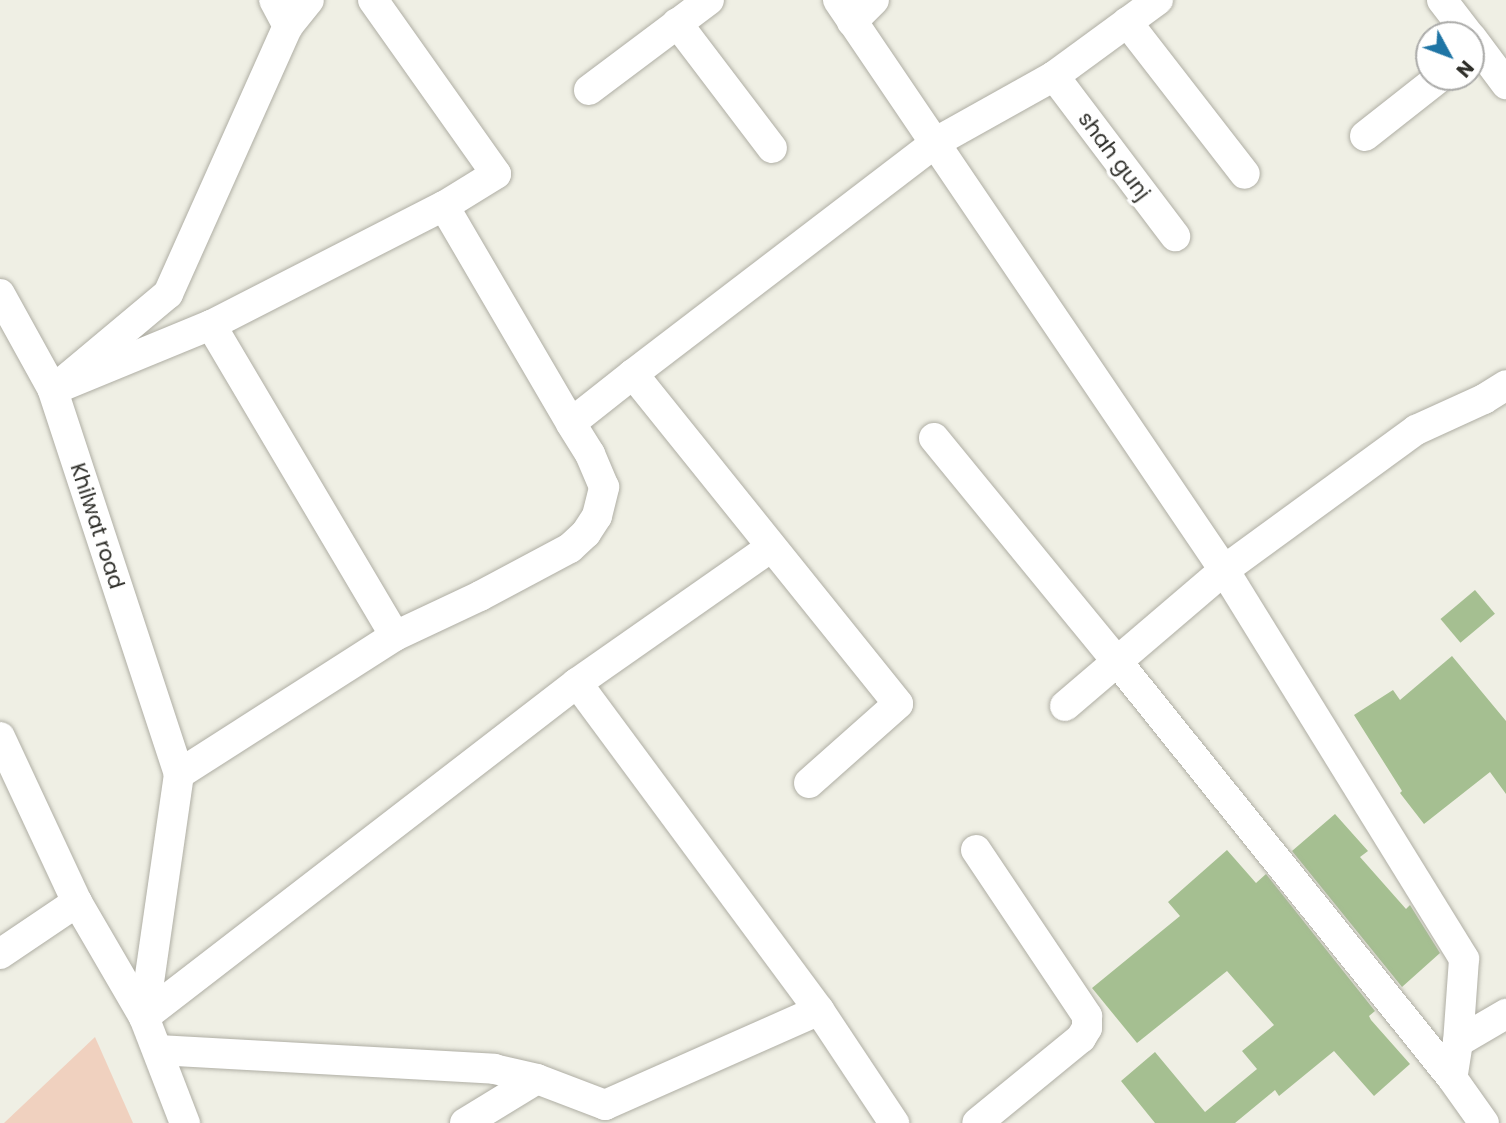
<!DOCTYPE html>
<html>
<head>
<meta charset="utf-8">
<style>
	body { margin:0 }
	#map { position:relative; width:1506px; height:1123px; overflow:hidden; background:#efefe4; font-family:Poppins,sans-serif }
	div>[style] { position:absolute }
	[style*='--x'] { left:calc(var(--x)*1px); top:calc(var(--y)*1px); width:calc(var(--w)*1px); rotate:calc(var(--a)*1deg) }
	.green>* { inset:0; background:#f0d1bf }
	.building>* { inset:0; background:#a5bf91; transform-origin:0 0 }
	.roads { filter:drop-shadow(0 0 2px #afaea4) drop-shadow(0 0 2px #afaea4) }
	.street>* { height:30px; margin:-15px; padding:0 15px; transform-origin:15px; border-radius:15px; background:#fff }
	span { translate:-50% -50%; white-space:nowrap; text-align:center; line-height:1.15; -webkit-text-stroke:7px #fff; paint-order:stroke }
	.street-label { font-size:21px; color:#2e2e29 }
	.north { position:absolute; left:1415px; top:21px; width:70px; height:70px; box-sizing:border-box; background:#fff; border:2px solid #ababa9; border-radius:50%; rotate:131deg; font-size:19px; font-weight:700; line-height:28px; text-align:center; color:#2e2e29 }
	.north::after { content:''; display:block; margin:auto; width:24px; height:32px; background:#1f75a5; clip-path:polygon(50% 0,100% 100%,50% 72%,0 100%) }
</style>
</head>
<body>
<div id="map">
	<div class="green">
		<i style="clip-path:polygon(95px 1037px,133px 1123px,4px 1123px)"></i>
	</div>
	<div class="building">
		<i style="left:1475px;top:590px;width:31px;height:45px;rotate:50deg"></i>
		<i style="clip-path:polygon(1452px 656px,1506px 721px,1506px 794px,1490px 772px,1424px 824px,1400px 793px,1402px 791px,1354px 715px,1393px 690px,1400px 700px)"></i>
		<i style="clip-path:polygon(1335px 814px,1368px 851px,1360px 857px,1406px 909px,1410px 905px,1440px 953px,1402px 987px,1292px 851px)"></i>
		<i style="clip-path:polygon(1227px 850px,1256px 883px,1266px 874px,1375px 1011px,1369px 1016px,1371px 1020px,1410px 1064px,1374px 1096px,1334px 1051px,1279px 1096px,1275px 1090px,1235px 1123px,1155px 1123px,1121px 1081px,1155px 1052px,1205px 1112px,1257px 1069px,1242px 1051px,1274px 1025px,1227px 971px,1137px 1043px,1092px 988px,1180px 916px,1168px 902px)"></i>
	</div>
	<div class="roads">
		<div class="street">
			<i style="--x:274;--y:0;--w:30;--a:62"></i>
			<i style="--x:373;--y:0;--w:213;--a:54.7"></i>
			<i style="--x:496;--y:174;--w:61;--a:148.4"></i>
			<i style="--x:444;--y:206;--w:251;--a:59.7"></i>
			<i style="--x:571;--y:423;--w:79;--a:-38.3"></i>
			<i style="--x:633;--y:374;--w:423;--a:51.2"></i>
			<i style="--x:898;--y:704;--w:119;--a:138.4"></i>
			<i style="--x:838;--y:0;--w:688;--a:55.89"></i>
			<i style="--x:1224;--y:570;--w:457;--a:58.3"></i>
			<i style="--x:1464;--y:959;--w:83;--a:94.1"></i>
			<i style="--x:1458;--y:1042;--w:36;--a:99"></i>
			<i style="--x:1452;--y:1078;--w:55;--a:54.6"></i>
			<i style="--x:1442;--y:0;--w:44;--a:52.4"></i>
			<i style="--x:852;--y:22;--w:31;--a:-45"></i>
			<i style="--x:1127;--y:22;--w:192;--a:52.2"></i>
			<i style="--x:677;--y:23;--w:157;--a:52.8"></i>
			<i style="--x:1471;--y:37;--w:59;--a:53.3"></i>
			<i style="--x:1054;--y:76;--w:201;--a:52.9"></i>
			<i style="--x:589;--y:90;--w:150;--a:-36.9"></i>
			<i style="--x:1365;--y:136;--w:95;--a:-38.2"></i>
			<i style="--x:0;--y:294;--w:110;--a:61.1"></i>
			<i style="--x:53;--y:390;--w:171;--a:-22.4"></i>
			<i style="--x:211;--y:325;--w:361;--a:59.4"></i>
			<i style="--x:211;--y:325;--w:262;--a:-27.1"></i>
			<i style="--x:633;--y:374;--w:382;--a:-37.4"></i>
			<i style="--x:936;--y:142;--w:135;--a:-29.2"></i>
			<i style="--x:1054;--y:76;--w:129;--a:-36.2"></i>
			<i style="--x:934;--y:438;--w:287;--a:50.7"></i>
			<i style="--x:1116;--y:660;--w:536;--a:51.21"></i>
			<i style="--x:577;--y:683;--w:407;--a:53.5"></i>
			<i style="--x:819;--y:1010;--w:136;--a:56.4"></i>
			<i style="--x:1065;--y:706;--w:209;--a:-40.5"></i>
			<i style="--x:1224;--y:570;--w:238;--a:-36.1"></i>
			<i style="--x:1416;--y:430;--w:75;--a:-24.5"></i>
			<i style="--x:1484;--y:399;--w:26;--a:-32"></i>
			<i style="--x:0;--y:737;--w:182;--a:65"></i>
			<i style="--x:77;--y:902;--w:133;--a:59.8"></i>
			<i style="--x:144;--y:1017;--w:114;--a:68.9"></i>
			<i style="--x:179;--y:774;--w:256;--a:-32.6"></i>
			<i style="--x:395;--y:636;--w:94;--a:-25.2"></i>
			<i style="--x:480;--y:596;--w:102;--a:-28.1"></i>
			<i style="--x:570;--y:548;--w:22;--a:-43"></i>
			<i style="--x:586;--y:533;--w:20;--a:-57"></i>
			<i style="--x:597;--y:516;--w:30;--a:-76"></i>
			<i style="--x:604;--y:487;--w:36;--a:-113"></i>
			<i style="--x:590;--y:454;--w:36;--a:-122"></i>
			<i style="--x:976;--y:850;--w:200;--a:56.2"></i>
			<i style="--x:1087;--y:1016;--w:12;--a:90"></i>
			<i style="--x:1087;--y:1028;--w:12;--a:121"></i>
			<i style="--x:1081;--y:1038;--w:134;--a:140.7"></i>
			<i style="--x:0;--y:954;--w:93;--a:-34"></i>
			<i style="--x:144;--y:1017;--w:246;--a:-81.8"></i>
			<i style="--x:179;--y:774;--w:404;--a:-108.2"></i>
			<i style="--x:53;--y:390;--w:150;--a:-39.9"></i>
			<i style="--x:168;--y:294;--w:294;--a:-65.9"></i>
			<i style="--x:288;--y:26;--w:33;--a:-51"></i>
			<i style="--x:144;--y:1017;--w:547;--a:-37.65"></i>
			<i style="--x:577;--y:683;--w:237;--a:-35"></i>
			<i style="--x:1458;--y:1042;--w:56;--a:-30.3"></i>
			<i style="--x:158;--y:1050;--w:337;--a:3.2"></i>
			<i style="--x:494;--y:1069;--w:44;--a:13.1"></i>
			<i style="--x:537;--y:1079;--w:73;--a:20.9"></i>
			<i style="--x:605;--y:1105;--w:234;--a:-23.9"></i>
			<i style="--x:465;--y:1123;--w:84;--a:-31.4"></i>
		</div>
	</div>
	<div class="street-label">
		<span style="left:1114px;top:156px;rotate:53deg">shah gunj</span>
		<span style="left:97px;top:526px;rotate:72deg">Khilwat road</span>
	</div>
	<div class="north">N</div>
</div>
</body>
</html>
